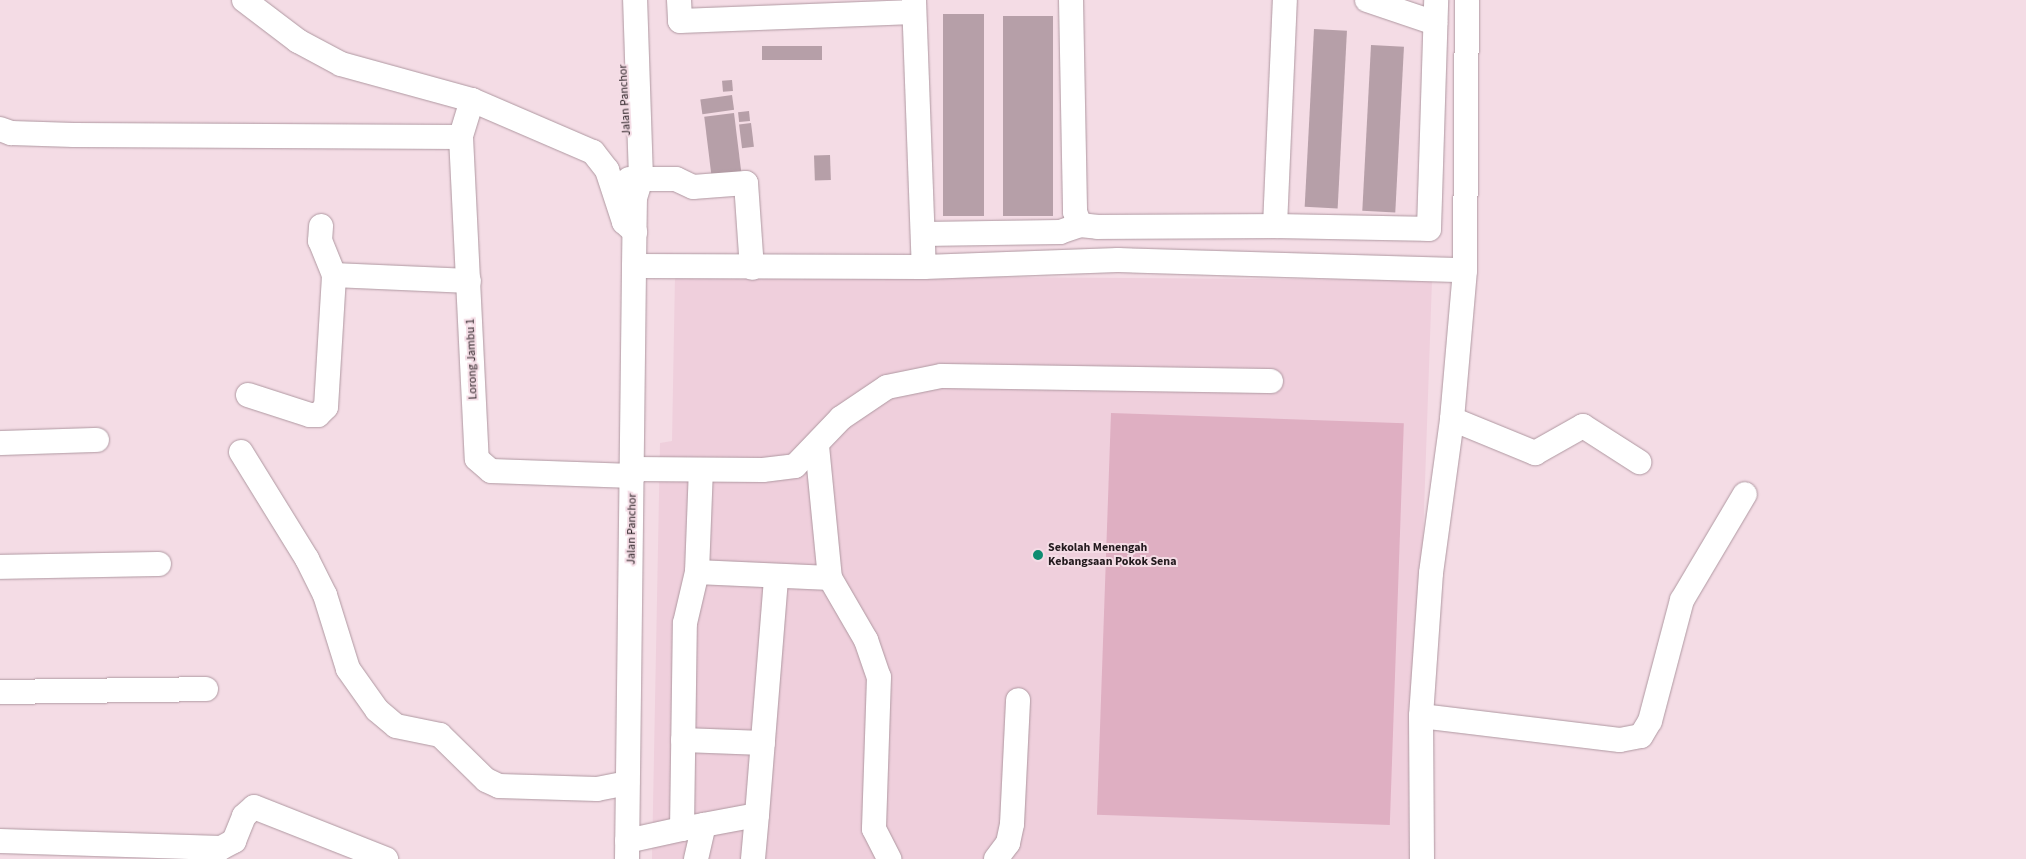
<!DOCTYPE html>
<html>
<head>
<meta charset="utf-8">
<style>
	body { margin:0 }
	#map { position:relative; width:2026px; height:859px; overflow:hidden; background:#f4dce5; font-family:"Source Sans 3",sans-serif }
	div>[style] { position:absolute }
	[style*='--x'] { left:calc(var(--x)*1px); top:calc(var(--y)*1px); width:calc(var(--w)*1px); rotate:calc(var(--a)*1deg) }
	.built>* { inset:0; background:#efcfdc }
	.green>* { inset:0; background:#dfafc2; transform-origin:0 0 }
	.building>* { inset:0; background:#b69fa8; transform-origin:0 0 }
	.roads { filter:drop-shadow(0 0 1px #af98a1) drop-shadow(0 0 1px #af98a1) }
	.minor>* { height:24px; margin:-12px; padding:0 12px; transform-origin:12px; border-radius:12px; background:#fff }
	.dots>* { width:14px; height:14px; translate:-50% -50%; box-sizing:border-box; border:2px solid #f4dce5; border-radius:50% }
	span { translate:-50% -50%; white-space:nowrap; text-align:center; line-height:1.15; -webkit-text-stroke:4px #f4dce5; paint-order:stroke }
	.street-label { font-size:12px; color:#231a1e }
	.poi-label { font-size:12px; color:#231a1e; font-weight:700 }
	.left { translate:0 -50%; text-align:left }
</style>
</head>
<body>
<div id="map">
	<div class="built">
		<i style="clip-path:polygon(675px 275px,1432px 280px,1412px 859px,652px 859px,660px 443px,672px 441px)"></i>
	</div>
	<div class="green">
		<i style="left:1111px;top:413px;width:293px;height:402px;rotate:2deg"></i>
	</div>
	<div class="building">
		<i style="left:943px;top:14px;width:41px;height:202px"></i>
		<i style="left:1003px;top:16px;width:50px;height:200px"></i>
		<i style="left:1314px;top:29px;width:33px;height:178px;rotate:3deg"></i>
		<i style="left:1371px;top:45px;width:33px;height:166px;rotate:3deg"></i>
		<i style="left:762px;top:46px;width:60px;height:14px"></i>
		<i style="left:732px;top:80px;width:11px;height:10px;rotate:85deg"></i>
		<i style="left:732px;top:95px;width:15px;height:32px;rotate:82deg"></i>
		<i style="left:749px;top:111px;width:10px;height:11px;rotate:84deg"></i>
		<i style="left:734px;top:113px;width:64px;height:30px;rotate:83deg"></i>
		<i style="left:751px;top:123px;width:24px;height:12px;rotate:83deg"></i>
		<i style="left:830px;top:155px;width:25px;height:16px;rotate:88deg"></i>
	</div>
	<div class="roads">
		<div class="minor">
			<i style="--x:244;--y:0;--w:68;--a:37.2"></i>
			<i style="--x:298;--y:41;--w:49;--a:28.1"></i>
			<i style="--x:341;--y:64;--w:136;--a:15.4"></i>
			<i style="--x:472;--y:100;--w:132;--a:23.3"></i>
			<i style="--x:593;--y:152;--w:23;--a:52"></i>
			<i style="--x:607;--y:170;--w:55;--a:71.9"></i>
			<i style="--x:624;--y:222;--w:15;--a:42"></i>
			<i style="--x:679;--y:0;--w:21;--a:87"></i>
			<i style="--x:680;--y:21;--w:234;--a:-2.2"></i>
			<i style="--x:914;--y:0;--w:267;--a:87.9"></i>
			<i style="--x:1071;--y:0;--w:212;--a:88.9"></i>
			<i style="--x:1075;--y:212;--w:14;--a:69"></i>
			<i style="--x:1080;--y:225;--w:18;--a:6"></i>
			<i style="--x:1098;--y:227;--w:177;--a:-0.3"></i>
			<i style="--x:1275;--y:226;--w:226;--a:-87.5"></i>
			<i style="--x:1367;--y:0;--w:72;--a:18.7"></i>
			<i style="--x:472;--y:100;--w:39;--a:107"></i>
			<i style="--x:461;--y:137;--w:322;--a:87.2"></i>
			<i style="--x:477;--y:459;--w:18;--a:41"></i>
			<i style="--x:491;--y:471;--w:142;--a:2"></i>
			<i style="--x:0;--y:129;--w:12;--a:20"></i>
			<i style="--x:11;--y:133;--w:63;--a:1.8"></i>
			<i style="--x:74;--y:135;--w:387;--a:0.3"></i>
			<i style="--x:629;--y:179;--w:47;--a:0"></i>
			<i style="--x:676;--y:179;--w:19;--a:25"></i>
			<i style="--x:693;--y:187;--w:53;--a:-4.3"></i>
			<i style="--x:746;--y:183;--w:85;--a:86"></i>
			<i style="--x:1275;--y:226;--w:154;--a:1.1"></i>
			<i style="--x:1429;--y:229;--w:229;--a:-88.2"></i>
			<i style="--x:923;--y:234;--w:137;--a:-0.8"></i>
			<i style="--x:1060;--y:232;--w:21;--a:-19"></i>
			<i style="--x:634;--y:266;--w:290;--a:0.2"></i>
			<i style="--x:924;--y:267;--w:194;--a:-2.1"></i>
			<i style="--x:1118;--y:260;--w:347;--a:1.7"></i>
			<i style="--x:334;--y:275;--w:135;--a:2.5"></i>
			<i style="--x:248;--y:395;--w:65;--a:17.9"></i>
			<i style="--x:310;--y:415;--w:8;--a:0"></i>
			<i style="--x:318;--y:415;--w:11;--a:-45"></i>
			<i style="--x:326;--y:407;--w:132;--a:-86.5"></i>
			<i style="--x:334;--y:275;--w:37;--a:-112"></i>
			<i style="--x:320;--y:241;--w:15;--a:-86"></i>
			<i style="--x:1452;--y:419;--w:90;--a:22.3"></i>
			<i style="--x:1535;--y:453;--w:55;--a:-29.4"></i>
			<i style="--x:1583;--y:426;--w:67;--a:32.7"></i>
			<i style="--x:0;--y:443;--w:97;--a:-1.8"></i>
			<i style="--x:817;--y:446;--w:133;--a:84.4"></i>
			<i style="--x:830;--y:578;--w:72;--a:59.9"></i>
			<i style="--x:866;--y:640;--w:39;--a:71"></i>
			<i style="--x:879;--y:677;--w:152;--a:91.9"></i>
			<i style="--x:874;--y:829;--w:34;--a:63"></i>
			<i style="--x:241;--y:452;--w:126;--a:58.3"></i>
			<i style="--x:307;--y:559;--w:40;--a:63.4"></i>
			<i style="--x:325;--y:595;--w:77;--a:72.7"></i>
			<i style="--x:348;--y:669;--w:50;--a:54.7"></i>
			<i style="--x:377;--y:710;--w:25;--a:40"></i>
			<i style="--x:396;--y:726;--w:45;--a:11.6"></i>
			<i style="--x:440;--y:735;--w:64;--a:44.4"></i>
			<i style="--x:486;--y:780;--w:14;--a:25"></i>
			<i style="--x:499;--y:786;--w:98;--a:1.8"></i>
			<i style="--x:597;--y:789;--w:31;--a:-11"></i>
			<i style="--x:633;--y:469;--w:130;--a:0.4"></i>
			<i style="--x:763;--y:470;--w:32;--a:-7"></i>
			<i style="--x:795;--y:466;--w:66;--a:-46.2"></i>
			<i style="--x:841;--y:418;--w:55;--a:-34"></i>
			<i style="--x:887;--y:387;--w:55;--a:-11.5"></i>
			<i style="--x:941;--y:376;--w:330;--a:0.9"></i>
			<i style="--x:0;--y:567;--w:159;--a:-1.1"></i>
			<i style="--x:697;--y:572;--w:133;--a:2.6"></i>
			<i style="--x:0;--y:692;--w:206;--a:-0.8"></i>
			<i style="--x:1421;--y:716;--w:200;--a:6.9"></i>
			<i style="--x:1620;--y:740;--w:21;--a:-11"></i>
			<i style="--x:1641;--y:736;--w:17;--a:-59"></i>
			<i style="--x:1650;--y:721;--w:125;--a:-75.2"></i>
			<i style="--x:1682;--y:600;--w:123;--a:-59.3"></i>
			<i style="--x:683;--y:740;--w:80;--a:2.1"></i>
			<i style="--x:682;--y:829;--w:76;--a:-10.6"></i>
			<i style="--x:757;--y:815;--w:238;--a:-85.4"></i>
			<i style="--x:0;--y:841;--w:221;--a:1.8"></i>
			<i style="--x:221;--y:848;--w:15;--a:-28"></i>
			<i style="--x:234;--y:841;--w:27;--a:-68"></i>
			<i style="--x:244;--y:816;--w:13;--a:-42"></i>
			<i style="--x:254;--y:807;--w:142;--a:21.5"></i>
			<i style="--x:627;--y:841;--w:56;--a:-12.3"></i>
			<i style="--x:682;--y:829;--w:206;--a:-89.2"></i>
			<i style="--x:685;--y:623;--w:52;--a:-76.8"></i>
			<i style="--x:697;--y:572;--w:102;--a:-87.8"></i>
			<i style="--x:627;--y:859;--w:593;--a:-89.32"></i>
			<i style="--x:634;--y:266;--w:68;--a:-89.2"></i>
			<i style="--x:635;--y:198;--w:21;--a:-73"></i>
			<i style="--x:641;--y:178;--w:178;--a:-91.9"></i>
			<i style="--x:696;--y:859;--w:35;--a:-77"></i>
			<i style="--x:753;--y:859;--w:44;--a:-84.8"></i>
			<i style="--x:996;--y:859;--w:20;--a:-53"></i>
			<i style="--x:1008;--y:843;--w:19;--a:-78"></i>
			<i style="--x:1012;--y:824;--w:124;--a:-87.2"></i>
			<i style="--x:1422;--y:859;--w:143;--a:-90.4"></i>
			<i style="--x:1421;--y:716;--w:143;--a:-86"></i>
			<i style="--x:1431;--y:573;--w:155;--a:-82.2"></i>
			<i style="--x:1452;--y:419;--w:150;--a:-85"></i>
			<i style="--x:1465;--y:270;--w:270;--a:-89.6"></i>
		</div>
	</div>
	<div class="dots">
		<i style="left:1038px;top:555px;background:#0f8c71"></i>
	</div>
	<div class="street-label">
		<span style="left:625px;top:100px;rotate:-93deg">Jalan Panchor</span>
		<span style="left:472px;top:359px;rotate:-92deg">Lorong Jambu 1</span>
		<span style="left:632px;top:529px;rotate:-89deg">Jalan Panchor</span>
	</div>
	<div class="poi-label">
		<span class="left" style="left:1048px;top:555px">Sekolah Menengah<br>Kebangsaan Pokok Sena</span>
	</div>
</div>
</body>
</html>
